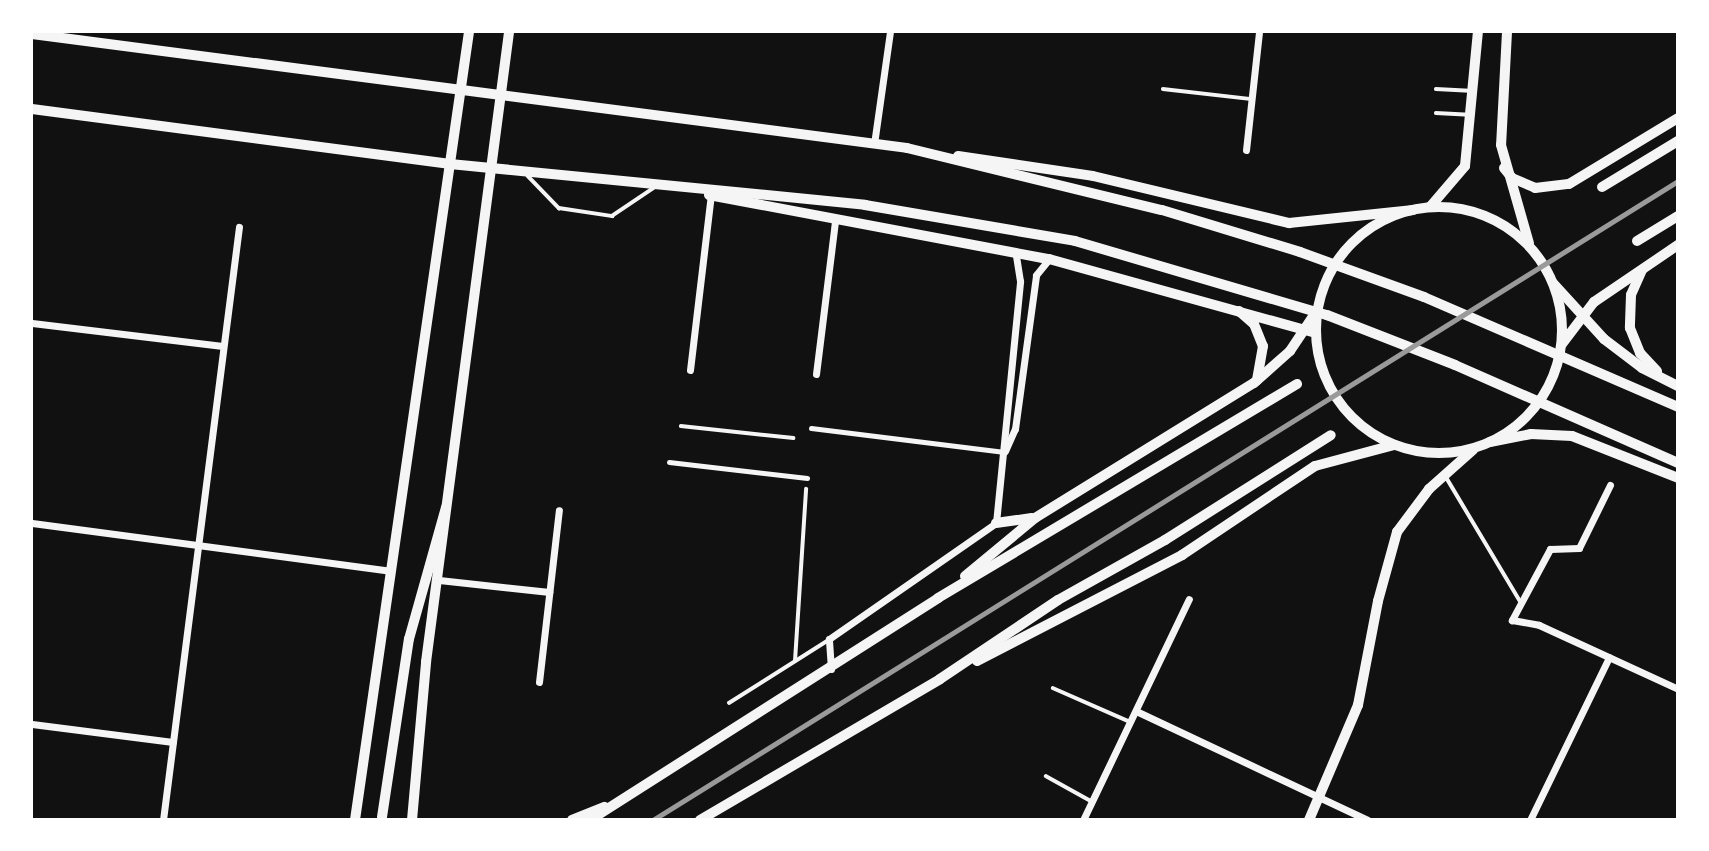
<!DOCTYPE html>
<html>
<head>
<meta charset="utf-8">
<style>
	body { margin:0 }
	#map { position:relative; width:1709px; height:851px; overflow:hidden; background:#111; font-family:Barlow,sans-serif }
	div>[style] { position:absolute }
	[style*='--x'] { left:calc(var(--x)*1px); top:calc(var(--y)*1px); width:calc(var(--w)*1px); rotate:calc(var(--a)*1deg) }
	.service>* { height:3.5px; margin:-1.75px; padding:0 1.75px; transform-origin:1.75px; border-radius:1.75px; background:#f5f5f5 }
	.pedestrian>* { height:5px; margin:-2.5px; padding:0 2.5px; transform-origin:2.5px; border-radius:2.5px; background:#f5f5f5 }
	.minor>* { height:7px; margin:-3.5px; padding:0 3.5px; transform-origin:3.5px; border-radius:3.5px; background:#f5f5f5 }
	.secondary>* { height:10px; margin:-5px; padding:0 5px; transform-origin:5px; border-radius:5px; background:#f5f5f5 }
	.secondary>.ring { margin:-5px; padding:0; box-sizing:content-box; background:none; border:10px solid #f5f5f5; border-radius:50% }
	.primary>* { height:10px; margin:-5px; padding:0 5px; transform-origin:5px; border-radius:5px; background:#f5f5f5 }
	.rail>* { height:4.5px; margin:-2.25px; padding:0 2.25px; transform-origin:2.25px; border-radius:2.25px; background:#9a9a9a }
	span { translate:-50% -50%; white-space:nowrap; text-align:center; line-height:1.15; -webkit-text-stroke:6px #fff; paint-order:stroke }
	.frame { position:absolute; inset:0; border:33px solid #fff; pointer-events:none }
</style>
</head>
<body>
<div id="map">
	<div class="service">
		<i style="--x:1163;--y:89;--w:89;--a:6.5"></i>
		<i style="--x:1436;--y:89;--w:33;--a:3"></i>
		<i style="--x:1436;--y:113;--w:33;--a:3"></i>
		<i style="--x:528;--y:176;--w:45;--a:45.9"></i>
		<i style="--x:559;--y:208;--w:54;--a:8.6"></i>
		<i style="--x:612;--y:216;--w:52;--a:-34"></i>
		<i style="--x:681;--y:426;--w:113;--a:6.1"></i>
		<i style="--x:1445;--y:475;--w:147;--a:59.2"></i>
		<i style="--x:795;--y:661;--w:172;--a:-86.3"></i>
		<i style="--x:1053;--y:688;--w:82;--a:23.7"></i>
		<i style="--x:729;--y:703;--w:116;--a:-32.3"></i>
		<i style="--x:1046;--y:776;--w:51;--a:29.1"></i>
	</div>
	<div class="pedestrian">
		<i style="--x:811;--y:428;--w:195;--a:7.1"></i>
		<i style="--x:669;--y:462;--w:139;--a:6.6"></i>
	</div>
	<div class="minor">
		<i style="--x:874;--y:144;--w:113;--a:-81.9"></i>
		<i style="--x:1246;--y:150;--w:119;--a:-83.7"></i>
		<i style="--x:32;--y:323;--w:192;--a:6.9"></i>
		<i style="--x:690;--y:370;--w:176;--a:-83.2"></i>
		<i style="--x:816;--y:374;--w:154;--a:-82.9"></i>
		<i style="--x:1005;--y:451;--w:24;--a:-66"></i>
		<i style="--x:1015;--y:429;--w:155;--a:-82.2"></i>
		<i style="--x:1036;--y:275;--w:21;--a:-51"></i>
		<i style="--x:1610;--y:485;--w:70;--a:116.2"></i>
		<i style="--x:1579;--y:548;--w:29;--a:178"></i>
		<i style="--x:1550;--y:549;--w:81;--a:118.2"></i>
		<i style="--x:1512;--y:620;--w:27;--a:10"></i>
		<i style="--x:1539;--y:625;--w:153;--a:24.7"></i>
		<i style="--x:32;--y:523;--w:361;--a:7.6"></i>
		<i style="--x:439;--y:580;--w:111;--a:6.2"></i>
		<i style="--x:831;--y:669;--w:30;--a:-94"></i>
		<i style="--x:829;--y:639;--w:203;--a:-34.8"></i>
		<i style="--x:996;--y:523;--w:243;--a:-84.3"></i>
		<i style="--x:1020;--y:281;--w:30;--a:-99"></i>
		<i style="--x:539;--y:682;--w:173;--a:-83.4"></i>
		<i style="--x:1136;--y:711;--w:256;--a:25.2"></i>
		<i style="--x:32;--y:724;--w:142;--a:7.3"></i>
		<i style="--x:163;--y:820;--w:598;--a:-82.7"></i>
		<i style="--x:1083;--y:820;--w:245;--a:-64.4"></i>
		<i style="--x:1530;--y:820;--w:181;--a:-64.1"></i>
	</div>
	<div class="secondary">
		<i style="--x:1507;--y:32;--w:113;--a:93"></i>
		<i style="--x:1501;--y:145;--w:102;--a:74.1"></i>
		<i class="ring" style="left:1316px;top:207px;width:236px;height:236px"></i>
		<i style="--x:1430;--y:207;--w:54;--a:-49.5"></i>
		<i style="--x:1465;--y:166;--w:135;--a:-84.5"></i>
		<i style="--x:355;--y:820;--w:796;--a:-81.77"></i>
		<i style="--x:412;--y:820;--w:159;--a:-84.9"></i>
		<i style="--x:426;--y:662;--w:635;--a:-82.49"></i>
		<i style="--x:572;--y:820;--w:35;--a:-22"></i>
		<i style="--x:1309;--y:820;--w:125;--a:-66.9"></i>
		<i style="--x:1358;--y:705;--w:106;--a:-79.1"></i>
		<i style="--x:1378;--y:601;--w:72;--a:-74.6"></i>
		<i style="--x:1397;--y:532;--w:54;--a:-53.3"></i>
		<i style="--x:1429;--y:489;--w:59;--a:-41.6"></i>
	</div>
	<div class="primary">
		<i style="--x:32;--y:34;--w:882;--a:7.42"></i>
		<i style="--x:907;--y:148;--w:262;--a:13.7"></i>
		<i style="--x:1162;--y:210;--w:144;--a:16.9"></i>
		<i style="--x:1300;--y:252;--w:132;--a:19.9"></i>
		<i style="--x:1424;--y:297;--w:277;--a:23.4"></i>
		<i style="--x:32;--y:109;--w:422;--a:7.5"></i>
		<i style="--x:450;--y:164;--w:417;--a:5.6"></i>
		<i style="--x:865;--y:205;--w:213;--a:9.7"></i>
		<i style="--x:1075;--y:241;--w:263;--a:16.4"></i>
		<i style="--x:1327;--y:315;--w:137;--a:21.3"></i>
		<i style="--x:1455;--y:365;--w:244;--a:23.7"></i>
		<i style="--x:958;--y:156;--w:136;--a:8.4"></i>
		<i style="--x:1093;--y:176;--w:202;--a:13.5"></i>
		<i style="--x:1289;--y:223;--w:125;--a:-6"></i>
		<i style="--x:1504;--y:168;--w:13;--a:51"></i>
		<i style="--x:1512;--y:178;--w:25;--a:23"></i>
		<i style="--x:1535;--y:188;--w:34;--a:-7"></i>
		<i style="--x:1569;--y:184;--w:127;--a:-31.2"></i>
		<i style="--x:1602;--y:187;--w:89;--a:-31.2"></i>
		<i style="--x:709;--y:195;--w:346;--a:10.7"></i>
		<i style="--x:1049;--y:259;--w:276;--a:15.5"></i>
		<i style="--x:1637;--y:241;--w:48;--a:-31.4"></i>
		<i style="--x:1642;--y:270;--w:27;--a:114"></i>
		<i style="--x:1631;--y:295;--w:33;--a:92"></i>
		<i style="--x:1630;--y:328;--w:27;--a:68"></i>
		<i style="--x:1640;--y:353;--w:25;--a:47"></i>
		<i style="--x:1553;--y:283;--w:76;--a:47.7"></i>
		<i style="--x:1604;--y:339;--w:48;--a:37.3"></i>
		<i style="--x:1642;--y:368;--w:40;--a:26.6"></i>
		<i style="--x:1239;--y:311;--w:20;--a:41"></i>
		<i style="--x:1254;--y:324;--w:24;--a:68"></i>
		<i style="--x:1263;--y:346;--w:35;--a:100"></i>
		<i style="--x:1562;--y:344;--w:53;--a:-52.7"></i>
		<i style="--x:1594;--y:302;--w:102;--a:-34.2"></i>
		<i style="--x:1490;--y:442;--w:42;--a:-11"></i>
		<i style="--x:1531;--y:434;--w:41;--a:2.8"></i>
		<i style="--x:1572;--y:436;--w:114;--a:21.6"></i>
		<i style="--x:996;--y:523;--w:36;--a:-8"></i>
		<i style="--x:965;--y:576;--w:91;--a:-39.6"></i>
		<i style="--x:1035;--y:518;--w:257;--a:-31.7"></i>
		<i style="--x:1254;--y:383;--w:48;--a:-41.6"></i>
		<i style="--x:1290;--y:351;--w:47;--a:-56.3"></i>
		<i style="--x:977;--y:661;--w:231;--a:-27.3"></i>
		<i style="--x:1182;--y:555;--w:160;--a:-33.8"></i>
		<i style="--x:1315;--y:466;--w:82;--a:-14.9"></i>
		<i style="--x:382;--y:817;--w:180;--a:-81.4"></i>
		<i style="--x:409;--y:639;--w:137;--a:-74.3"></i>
		<i style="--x:590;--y:820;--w:413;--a:-32.5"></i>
		<i style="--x:938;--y:598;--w:418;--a:-30.8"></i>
		<i style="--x:700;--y:820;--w:278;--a:-30.4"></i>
		<i style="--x:940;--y:679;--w:142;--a:-33.8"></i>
		<i style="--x:1058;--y:600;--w:123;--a:-29.3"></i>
		<i style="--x:1165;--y:540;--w:196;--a:-32.3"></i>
	</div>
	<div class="rail">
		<i style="--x:653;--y:820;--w:1208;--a:-31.94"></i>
	</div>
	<div class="frame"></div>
</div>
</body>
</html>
